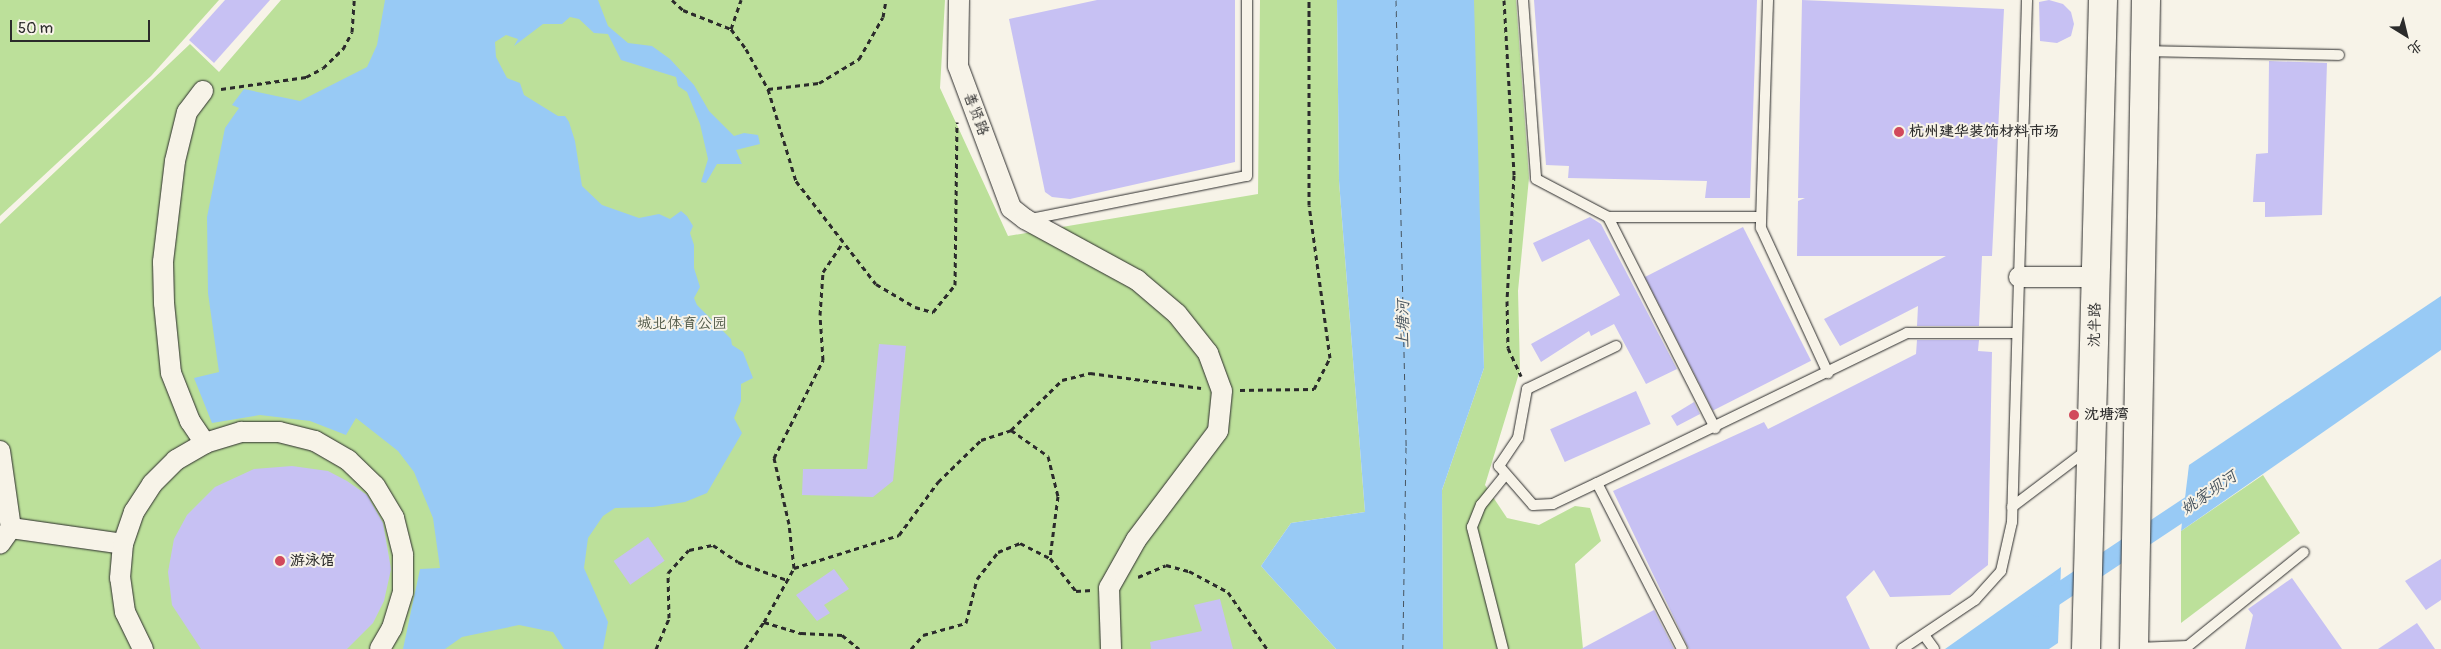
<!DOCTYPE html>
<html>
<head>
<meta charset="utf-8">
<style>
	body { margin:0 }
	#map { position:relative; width:2441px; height:649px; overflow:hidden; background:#f7f3e8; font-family:Pangolin,"LXGW WenKai TC",sans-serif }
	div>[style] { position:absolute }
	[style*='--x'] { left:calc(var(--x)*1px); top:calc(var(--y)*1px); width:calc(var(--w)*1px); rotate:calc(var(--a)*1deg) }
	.green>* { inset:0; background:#bce09a }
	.water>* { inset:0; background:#98caf5 }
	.canal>* { height:20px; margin:-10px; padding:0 10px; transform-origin:10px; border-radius:10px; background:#98caf5 }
	.ferry>* { height:1px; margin-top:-0.5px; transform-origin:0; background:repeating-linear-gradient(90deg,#46535e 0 6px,transparent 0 11px) }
	.building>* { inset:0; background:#c7c1f3; transform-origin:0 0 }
	.path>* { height:3px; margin-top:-1.5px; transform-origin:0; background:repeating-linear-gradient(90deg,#2b2b2b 0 5px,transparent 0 9px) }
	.roads { filter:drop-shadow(0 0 1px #2b2b2b) drop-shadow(0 0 1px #2b2b2b) }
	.lane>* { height:10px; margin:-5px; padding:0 5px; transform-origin:5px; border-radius:5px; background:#f7f3e8 }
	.street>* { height:20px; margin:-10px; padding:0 10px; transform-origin:10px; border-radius:10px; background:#f7f3e8 }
	.primary>* { height:28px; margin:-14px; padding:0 14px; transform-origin:14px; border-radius:14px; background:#f7f3e8 }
	.dots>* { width:14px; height:14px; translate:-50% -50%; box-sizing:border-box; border:2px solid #f7f3e8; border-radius:50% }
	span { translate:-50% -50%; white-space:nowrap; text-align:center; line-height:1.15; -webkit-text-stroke:4px #f7f3e8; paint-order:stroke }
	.street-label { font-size:15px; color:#2b2b2b }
	.poi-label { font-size:15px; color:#2b2b2b; font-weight:700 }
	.left { translate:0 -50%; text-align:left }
	.park-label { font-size:15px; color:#4f5847 }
	.water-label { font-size:16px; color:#46535e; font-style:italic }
	.north { position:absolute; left:2381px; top:10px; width:50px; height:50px; -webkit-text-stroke:4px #f7f3e8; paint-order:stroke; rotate:144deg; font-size:14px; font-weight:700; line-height:20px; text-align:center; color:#2b2b2b }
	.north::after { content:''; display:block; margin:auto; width:18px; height:22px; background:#2b2b2b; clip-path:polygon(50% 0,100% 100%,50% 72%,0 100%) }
	.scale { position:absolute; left:10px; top:20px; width:140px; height:22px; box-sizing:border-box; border:2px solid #2b2b2b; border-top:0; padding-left:6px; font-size:15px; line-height:18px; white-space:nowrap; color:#2b2b2b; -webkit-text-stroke:4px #f7f3e8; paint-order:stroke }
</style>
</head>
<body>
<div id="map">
	<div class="green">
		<i style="clip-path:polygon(0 0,219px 0,151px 76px,0 216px)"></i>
		<i style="clip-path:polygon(281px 0,945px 0,940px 88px,1008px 236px,1258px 194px,1260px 0,1337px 0,1339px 181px,1365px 512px,1291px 523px,1261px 566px,1336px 649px,0 649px,0 224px,190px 44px,219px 72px)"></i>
		<i style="clip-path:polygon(1472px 0,1516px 0,1529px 178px,1518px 291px,1520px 370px,1485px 485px,1507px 518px,1539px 525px,1575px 506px,1590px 508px,1601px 541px,1575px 564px,1583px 649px,1443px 649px,1442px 490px,1484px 368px)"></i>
		<i style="clip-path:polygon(2263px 475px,2300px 533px,2181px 623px,2181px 531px)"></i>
	</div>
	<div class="water">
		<i style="clip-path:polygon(385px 0,598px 0,608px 26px,628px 43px,652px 46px,670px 59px,694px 85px,709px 111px,734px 136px,744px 133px,758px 135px,760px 144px,736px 150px,742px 164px,717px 164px,706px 183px,701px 182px,708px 159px,700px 124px,687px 92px,678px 86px,676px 77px,621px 60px,608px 34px,594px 33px,579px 19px,570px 17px,562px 24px,543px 24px,514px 46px,518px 39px,506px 35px,495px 42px,496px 57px,507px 78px,520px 83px,524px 95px,558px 116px,565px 116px,569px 122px,575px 141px,582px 186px,602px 205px,639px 218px,659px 214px,670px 219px,681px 211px,687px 216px,693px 226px,690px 233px,694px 245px,694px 268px,700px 287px,694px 298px,697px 305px,731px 339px,732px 345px,743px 352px,753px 378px,741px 384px,741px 401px,734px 418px,742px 433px,707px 493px,685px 502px,653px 507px,615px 508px,603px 516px,588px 538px,584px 568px,608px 622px,603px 649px,564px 649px,553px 632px,519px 625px,462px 637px,445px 649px,403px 649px,420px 569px,440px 568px,433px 518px,414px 472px,398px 451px,356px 418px,346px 435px,310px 421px,260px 415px,212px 423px,194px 378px,219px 372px,208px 293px,207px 217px,225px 128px,239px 108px,232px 105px,244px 89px,300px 101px,367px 67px,377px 45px)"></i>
		<i style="clip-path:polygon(1337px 0,1474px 0,1484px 368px,1442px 490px,1443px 649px,1336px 649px,1261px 566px,1291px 523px,1365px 512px,1339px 181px)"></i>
		<i style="clip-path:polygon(2441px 296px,2441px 350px,2181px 531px,2189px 465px)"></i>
		<i style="clip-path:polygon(2061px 567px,2058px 643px,2049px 649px,1945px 649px)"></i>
	</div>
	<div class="canal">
		<i style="--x:2038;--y:607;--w:201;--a:-33.6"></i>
	</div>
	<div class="ferry">
		<i style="--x:1396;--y:0;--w:447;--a:88.7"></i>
		<i style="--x:1406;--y:447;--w:202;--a:90.9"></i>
	</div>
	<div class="building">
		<i style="clip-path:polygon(225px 0,270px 0,214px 63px,189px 40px)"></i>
		<i style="clip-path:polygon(1097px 0,1235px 0,1235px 162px,1070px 199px,1052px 197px,1045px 192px,1009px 19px)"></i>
		<i style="clip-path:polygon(1534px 0,1757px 0,1750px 198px,1705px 198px,1707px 181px,1568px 178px,1569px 166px,1546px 165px)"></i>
		<i style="clip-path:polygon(1802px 0,2004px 9px,1992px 256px,1982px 256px,1979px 326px,1917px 326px,1918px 306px,1840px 346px,1824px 319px,1946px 256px,1797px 256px,1798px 201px,1805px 198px,1798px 198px)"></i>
		<i style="clip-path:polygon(2049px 0,2063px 4px,2071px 12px,2074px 24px,2071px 36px,2057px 43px,2040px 41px,2039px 2px)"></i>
		<i style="clip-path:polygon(2269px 61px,2327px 63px,2322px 215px,2265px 217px,2265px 202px,2253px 202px,2256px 154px,2268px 153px)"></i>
		<i style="clip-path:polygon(1590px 217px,1601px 224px,1677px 369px,1646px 384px,1614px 324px,1591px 336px,1589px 331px,1541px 362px,1531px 344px,1620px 295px,1589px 239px,1542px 262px,1533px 243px)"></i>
		<i style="left:1743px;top:227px;width:150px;height:110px;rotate:63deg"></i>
		<i style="clip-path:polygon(1917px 340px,1979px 340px,1978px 351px,1992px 352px,1988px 565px,1950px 595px,1890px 597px,1874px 570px,1846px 597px,1870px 649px,1689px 649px,1613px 491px,1764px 422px,1768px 429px,1916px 354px)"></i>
		<i style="clip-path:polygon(879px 344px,906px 346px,893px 481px,873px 497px,802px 495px,803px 469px,867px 469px)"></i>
		<i style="left:1636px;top:391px;width:36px;height:94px;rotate:66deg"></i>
		<i style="clip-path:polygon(1694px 402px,1700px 414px,1677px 426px,1671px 416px)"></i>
		<i style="clip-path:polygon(292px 466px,328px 471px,347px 481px,367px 495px,383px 523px,391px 569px,384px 601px,373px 623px,347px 649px,201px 649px,172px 605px,168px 572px,174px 539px,187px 515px,215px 487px,254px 469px)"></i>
		<i style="left:648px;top:537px;width:29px;height:42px;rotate:55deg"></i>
		<i style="clip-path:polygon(2441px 559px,2441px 600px,2426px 610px,2405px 581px)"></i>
		<i style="clip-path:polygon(834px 569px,849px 589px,824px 605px,830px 613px,817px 621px,796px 595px)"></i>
		<i style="clip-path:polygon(2292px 578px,2342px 649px,2245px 649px,2253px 615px,2248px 609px)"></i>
		<i style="clip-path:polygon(1220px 599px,1233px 649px,1151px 649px,1150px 642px,1202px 631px,1194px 605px)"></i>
		<i style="clip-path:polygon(1654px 610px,1674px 649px,1581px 649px)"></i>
		<i style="clip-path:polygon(2417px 623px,2435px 649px,2378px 649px)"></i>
	</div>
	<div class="path">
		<i style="--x:672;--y:0;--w:15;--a:42"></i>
		<i style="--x:683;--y:10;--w:52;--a:21.6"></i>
		<i style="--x:731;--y:29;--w:25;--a:53"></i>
		<i style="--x:746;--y:49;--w:46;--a:61.2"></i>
		<i style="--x:768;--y:89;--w:96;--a:73.1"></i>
		<i style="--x:796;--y:181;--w:130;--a:52.2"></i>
		<i style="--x:876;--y:284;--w:45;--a:30.5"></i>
		<i style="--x:915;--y:307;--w:19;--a:16"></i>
		<i style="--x:933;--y:312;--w:35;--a:-51"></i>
		<i style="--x:955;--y:285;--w:163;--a:-89.3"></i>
		<i style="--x:1504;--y:0;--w:175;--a:86.7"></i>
		<i style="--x:1514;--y:175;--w:126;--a:93.2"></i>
		<i style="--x:1507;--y:301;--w:47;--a:88.8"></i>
		<i style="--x:1508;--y:348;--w:31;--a:65"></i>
		<i style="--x:731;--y:29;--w:31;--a:-71"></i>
		<i style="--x:221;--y:89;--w:86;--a:-8"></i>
		<i style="--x:306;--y:77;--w:19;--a:-28"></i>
		<i style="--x:323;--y:68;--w:28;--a:-44"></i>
		<i style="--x:343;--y:49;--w:19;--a:-62"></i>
		<i style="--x:352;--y:32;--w:32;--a:-86"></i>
		<i style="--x:768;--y:89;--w:51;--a:-6.7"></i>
		<i style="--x:819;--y:83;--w:47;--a:-31"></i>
		<i style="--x:859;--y:59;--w:48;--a:-60.3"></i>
		<i style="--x:883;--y:17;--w:17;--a:-80"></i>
		<i style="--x:1240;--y:390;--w:74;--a:-0.8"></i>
		<i style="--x:1314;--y:389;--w:35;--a:-63"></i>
		<i style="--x:1330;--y:358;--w:154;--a:-97.8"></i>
		<i style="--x:1309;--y:205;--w:205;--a:-90"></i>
		<i style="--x:1011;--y:430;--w:45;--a:35.1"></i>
		<i style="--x:1048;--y:456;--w:41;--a:76"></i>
		<i style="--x:1058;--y:496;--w:63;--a:97.4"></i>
		<i style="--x:794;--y:568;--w:44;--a:-96.5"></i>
		<i style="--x:789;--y:524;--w:68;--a:-102.8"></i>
		<i style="--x:774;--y:458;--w:110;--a:-63.4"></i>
		<i style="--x:823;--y:360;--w:45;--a:-93.8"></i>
		<i style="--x:820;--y:315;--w:43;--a:-86"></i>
		<i style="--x:823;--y:272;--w:36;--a:-56"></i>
		<i style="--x:1138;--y:577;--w:30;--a:-23"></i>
		<i style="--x:1166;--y:565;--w:24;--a:15"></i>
		<i style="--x:1189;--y:571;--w:44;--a:28.3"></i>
		<i style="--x:1228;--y:592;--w:69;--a:55.6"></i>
		<i style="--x:764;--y:622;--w:39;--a:17"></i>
		<i style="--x:801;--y:633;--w:41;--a:2.8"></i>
		<i style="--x:842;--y:635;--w:22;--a:39"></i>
		<i style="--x:656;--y:649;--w:34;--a:-67"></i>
		<i style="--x:669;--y:618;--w:45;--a:-91.3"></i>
		<i style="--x:668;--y:573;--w:31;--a:-48"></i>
		<i style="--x:689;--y:550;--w:25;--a:-12"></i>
		<i style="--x:713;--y:545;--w:30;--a:34"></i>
		<i style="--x:738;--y:562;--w:52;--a:20.2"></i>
		<i style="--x:745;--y:649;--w:33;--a:-55"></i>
		<i style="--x:764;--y:622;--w:62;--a:-60.9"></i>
		<i style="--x:794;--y:568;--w:110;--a:-17.4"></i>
		<i style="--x:899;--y:535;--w:66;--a:-53.7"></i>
		<i style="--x:938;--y:482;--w:60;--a:-44.3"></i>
		<i style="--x:981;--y:440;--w:32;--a:-18"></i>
		<i style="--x:1011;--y:430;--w:71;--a:-44.4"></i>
		<i style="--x:1062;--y:380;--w:29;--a:-14"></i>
		<i style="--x:1090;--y:373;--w:112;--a:7.7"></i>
		<i style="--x:911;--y:649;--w:18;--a:-49"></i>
		<i style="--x:923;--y:635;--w:45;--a:-15.6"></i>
		<i style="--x:966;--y:623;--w:45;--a:-76"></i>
		<i style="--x:977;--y:579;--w:34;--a:-52"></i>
		<i style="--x:998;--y:552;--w:24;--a:-22"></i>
		<i style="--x:1020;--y:543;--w:34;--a:27"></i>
		<i style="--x:1050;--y:558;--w:42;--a:51.8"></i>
		<i style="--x:1076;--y:591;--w:16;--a:-4"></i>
	</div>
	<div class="roads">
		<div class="lane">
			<i style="--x:1523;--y:0;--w:179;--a:85.8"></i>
			<i style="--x:1536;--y:179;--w:81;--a:27.8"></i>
			<i style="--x:1608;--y:217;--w:153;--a:0"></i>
			<i style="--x:1768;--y:0;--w:228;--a:91.8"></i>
			<i style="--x:1761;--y:228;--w:160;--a:65.2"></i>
			<i style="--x:2147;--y:51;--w:192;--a:1.2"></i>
			<i style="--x:1608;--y:217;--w:237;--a:63.1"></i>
			<i style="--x:1031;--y:219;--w:220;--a:-11.3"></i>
			<i style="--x:1247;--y:176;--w:176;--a:-90"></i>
			<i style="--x:1597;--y:483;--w:49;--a:154.5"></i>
			<i style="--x:1553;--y:504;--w:20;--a:177"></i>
			<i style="--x:1533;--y:505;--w:52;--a:-131.1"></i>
			<i style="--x:1499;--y:466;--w:34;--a:-56"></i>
			<i style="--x:1518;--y:438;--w:50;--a:-79.6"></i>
			<i style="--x:1527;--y:389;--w:99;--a:-25.8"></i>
			<i style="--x:2012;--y:507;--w:94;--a:-37.2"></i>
			<i style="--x:1924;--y:635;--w:17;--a:54"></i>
			<i style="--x:2136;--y:648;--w:52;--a:-2.2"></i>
			<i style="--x:2188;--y:646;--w:149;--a:-39"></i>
			<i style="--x:1503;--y:649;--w:126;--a:-104.3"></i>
			<i style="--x:1472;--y:527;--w:24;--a:-68"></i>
			<i style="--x:1481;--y:505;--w:38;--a:-51"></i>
			<i style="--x:1682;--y:649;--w:186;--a:-117.1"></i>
			<i style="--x:1597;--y:483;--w:344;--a:-25.8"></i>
			<i style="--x:1907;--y:333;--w:110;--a:0"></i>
			<i style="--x:1902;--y:649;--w:88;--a:-33.9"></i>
			<i style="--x:1975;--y:600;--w:39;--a:-48"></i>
			<i style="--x:2001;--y:571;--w:50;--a:-77.3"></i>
			<i style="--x:2012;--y:522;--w:522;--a:-88.35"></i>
		</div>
		<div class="street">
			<i style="--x:959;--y:0;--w:66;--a:90.9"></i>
			<i style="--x:958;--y:66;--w:152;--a:69.5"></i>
			<i style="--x:1011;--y:208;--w:18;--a:38"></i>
			<i style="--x:1025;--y:219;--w:128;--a:28.6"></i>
			<i style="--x:1137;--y:280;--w:52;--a:40.4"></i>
			<i style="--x:1177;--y:314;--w:50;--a:51.5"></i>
			<i style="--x:1208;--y:353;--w:40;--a:69.8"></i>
			<i style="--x:1222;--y:391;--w:40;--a:95.7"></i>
			<i style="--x:1218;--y:431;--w:136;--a:127"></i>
			<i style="--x:1136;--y:540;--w:55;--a:119.4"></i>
			<i style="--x:1109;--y:588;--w:61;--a:88.1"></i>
			<i style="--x:203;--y:91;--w:26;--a:127"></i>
			<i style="--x:187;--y:112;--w:50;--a:103.8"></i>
			<i style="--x:175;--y:161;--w:102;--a:96.8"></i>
			<i style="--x:163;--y:262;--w:41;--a:88.6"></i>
			<i style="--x:164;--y:303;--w:70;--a:84.3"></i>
			<i style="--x:171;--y:373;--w:52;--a:68.4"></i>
			<i style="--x:190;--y:421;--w:27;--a:56"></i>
			<i style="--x:2019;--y:277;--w:77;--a:0"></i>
			<i style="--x:0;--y:451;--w:78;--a:81.9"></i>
			<i style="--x:11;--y:528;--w:19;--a:125"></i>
			<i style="--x:11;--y:528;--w:113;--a:8.1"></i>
			<i style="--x:143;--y:649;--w:41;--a:-115.9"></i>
			<i style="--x:125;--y:612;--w:34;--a:-98"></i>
			<i style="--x:120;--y:578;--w:34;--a:-85"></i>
			<i style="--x:123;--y:544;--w:34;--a:-71"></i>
			<i style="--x:134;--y:512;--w:33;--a:-57"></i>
			<i style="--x:152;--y:484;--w:34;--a:-45"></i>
			<i style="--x:176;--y:460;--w:34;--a:-30"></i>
			<i style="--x:205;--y:443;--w:38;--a:-17"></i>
			<i style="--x:241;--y:432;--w:38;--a:0"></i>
			<i style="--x:279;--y:432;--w:37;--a:14"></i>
			<i style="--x:315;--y:441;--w:38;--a:30"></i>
			<i style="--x:348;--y:460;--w:37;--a:44"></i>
			<i style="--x:375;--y:486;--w:37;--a:59"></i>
			<i style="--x:394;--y:518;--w:38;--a:76"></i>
			<i style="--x:403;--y:555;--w:37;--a:90"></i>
			<i style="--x:403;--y:592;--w:38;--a:107"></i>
			<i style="--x:392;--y:628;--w:24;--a:120"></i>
		</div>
		<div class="primary">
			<i style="--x:2086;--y:649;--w:649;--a:-88.5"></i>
			<i style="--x:2134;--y:649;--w:649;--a:-88.94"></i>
		</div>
	</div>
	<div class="dots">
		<i style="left:1899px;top:132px;background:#d1495b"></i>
		<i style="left:2074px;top:415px;background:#d1495b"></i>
		<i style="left:280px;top:561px;background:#d1495b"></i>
	</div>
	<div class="street-label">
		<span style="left:976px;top:114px;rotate:69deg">善贤路</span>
		<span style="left:2095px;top:325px;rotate:-89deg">沈半路</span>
	</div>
	<div class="poi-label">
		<span class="left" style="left:1909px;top:132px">杭州建华装饰材料市场</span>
		<span class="left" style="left:2084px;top:415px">沈塘湾</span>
		<span class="left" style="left:290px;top:561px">游泳馆</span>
	</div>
	<div class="park-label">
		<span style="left:682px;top:324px">城北体育公园</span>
	</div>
	<div class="water-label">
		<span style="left:1403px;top:324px;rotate:-90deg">上塘河</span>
		<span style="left:2209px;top:493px;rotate:-35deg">姚家坝河</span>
	</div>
	<div class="north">北</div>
	<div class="scale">50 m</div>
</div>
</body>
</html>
